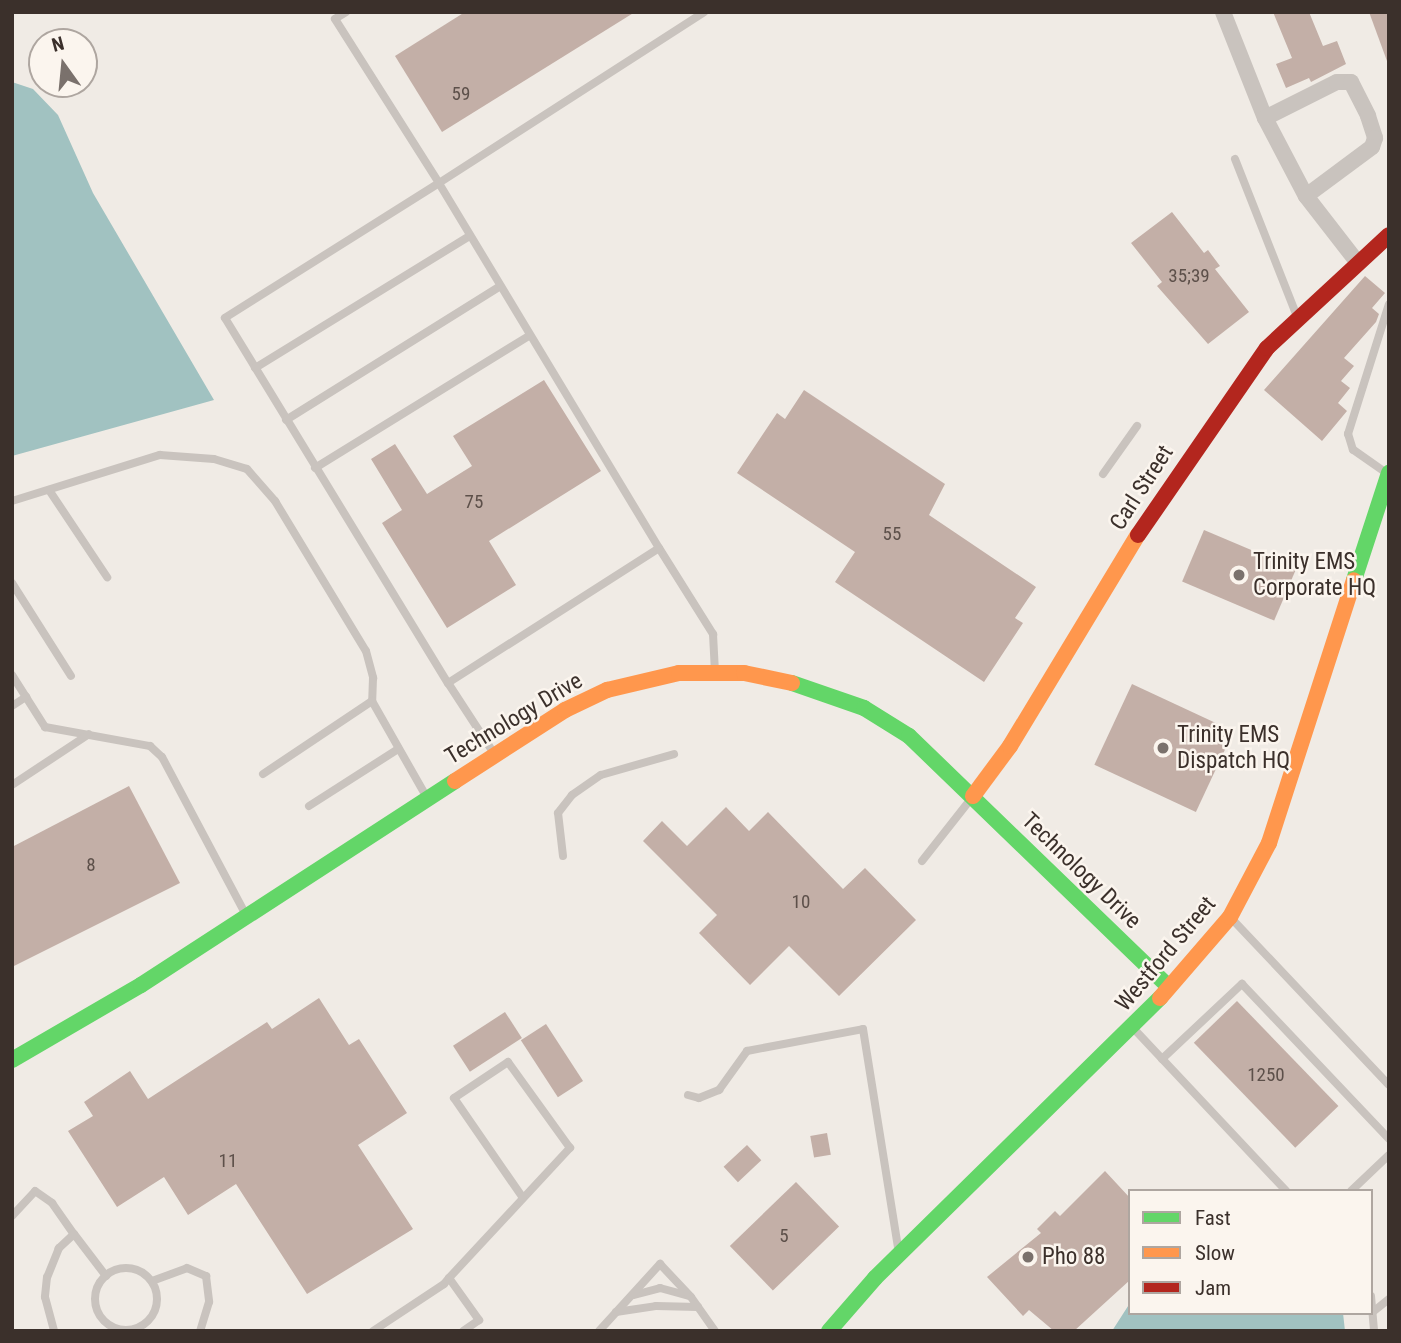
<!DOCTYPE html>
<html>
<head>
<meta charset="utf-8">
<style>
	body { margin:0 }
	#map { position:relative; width:1401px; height:1343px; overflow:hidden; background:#f0ebe5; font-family:"Roboto Condensed",sans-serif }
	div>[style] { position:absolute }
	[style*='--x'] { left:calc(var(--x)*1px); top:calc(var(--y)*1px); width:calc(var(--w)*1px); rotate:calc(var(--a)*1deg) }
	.water>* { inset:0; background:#a1c2c1 }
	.building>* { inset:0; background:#c3afa7; transform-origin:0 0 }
	.lane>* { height:8px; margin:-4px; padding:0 4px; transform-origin:4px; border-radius:4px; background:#c9c3be }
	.lane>.ring { margin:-4px; padding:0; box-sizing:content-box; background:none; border:8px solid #c9c3be; border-radius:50% }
	.street>* { height:16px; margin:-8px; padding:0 8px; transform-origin:8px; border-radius:8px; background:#c9c3be }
	.fast>* { height:16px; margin:-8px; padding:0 8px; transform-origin:8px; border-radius:8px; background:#63d668 }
	.slow>* { height:16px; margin:-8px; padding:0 8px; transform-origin:8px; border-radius:8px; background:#ff974d }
	.jam>* { height:16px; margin:-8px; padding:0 8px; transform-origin:8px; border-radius:8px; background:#b3261e }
	.dots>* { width:19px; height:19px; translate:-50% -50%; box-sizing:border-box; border:4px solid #fbf5ee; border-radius:50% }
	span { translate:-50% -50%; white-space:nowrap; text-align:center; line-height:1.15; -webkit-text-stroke:5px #fbf5ee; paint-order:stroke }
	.number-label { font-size:19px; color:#5d504a }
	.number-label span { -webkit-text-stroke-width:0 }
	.street-label { font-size:23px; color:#3b302b }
	.poi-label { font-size:23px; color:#3b302b }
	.left { translate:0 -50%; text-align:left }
	.frame { position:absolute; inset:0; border:14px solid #3b302b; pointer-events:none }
	.legend { position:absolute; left:1128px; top:1189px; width:245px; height:126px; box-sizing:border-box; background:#fbf5ee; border:2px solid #aea6a0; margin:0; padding:9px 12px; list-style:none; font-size:21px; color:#3b302b }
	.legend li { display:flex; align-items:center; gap:14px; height:35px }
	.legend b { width:35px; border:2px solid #aea6a0 }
	.north { position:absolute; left:28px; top:28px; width:70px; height:70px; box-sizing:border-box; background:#fbf5ee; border:2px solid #aea6a0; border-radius:50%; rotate:345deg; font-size:19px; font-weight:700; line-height:28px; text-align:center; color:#3b302b }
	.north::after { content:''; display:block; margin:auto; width:24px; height:32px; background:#7a716c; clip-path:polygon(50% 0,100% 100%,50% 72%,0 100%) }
</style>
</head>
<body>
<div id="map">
	<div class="water">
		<i style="clip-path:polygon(12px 82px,33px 89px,58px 115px,93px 193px,214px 400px,12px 456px)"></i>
		<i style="clip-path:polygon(1130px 1303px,1130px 1313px,1343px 1313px,1345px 1331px,1112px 1331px)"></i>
	</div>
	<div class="building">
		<i style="clip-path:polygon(465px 12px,635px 12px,442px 132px,395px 56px)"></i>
		<i style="clip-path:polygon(1273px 12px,1309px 12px,1323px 46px,1337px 41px,1346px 64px,1311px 82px,1309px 78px,1286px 88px,1276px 64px,1292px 58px)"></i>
		<i style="clip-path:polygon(1369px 12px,1389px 12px,1389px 61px,1387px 61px)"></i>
		<i style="clip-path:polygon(1172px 212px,1204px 253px,1208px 250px,1220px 266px,1215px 269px,1249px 312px,1208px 344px,1157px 286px,1162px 282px,1131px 243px)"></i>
		<i style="clip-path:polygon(1365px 276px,1385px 293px,1372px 308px,1379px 314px,1376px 322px,1344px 358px,1354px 366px,1341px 381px,1350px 388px,1338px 403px,1347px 411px,1322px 441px,1264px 390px)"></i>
		<i style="clip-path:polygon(544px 380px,601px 471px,489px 541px,516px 585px,447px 628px,382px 523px,402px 510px,371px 459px,395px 444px,427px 494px,472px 466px,453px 436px)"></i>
		<i style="clip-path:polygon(804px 390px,945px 484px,929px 515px,1036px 587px,1015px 618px,1023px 623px,984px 682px,835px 582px,855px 552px,737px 473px,777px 413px,785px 419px)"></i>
		<i style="left:1204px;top:530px;width:100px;height:56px;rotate:23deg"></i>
		<i style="left:1132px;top:684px;width:112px;height:89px;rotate:25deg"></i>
		<i style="clip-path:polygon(129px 786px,180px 883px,12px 967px,12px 847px)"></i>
		<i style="clip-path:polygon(726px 807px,749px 831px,768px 812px,843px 889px,865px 868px,916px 920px,839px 996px,789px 946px,750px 985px,699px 933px,717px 915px,643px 841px,662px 821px,687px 846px)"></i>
		<i style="clip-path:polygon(319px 998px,349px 1045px,359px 1039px,407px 1113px,358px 1145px,413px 1229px,307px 1294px,236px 1184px,188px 1215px,164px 1177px,117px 1207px,68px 1131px,93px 1116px,84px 1102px,130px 1071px,148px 1099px,267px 1022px,272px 1029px)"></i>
		<i style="left:1237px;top:1001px;width:146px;height:60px;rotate:46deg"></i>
		<i style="left:505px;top:1012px;width:31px;height:62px;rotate:57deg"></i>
		<i style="left:546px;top:1024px;width:68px;height:30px;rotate:57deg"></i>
		<i style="left:827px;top:1133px;width:22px;height:17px;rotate:80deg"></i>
		<i style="left:747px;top:1145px;width:21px;height:32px;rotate:47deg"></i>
		<i style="clip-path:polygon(1105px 1171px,1130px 1198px,1130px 1280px,1074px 1331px,1054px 1331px,1029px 1310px,1023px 1316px,987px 1277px,1041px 1233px,1037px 1229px,1055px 1211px,1060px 1216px)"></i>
		<i style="left:796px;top:1182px;width:62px;height:92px;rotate:46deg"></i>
	</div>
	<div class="lane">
		<i style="--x:346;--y:12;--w:13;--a:148"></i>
		<i style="--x:335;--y:19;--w:194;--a:57.6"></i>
		<i style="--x:439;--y:183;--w:253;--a:147.8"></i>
		<i style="--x:225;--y:318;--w:428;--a:58.6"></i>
		<i style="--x:1235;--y:159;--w:169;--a:68.5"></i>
		<i style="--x:255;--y:368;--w:250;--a:-31.6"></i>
		<i style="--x:286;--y:420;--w:251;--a:-32"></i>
		<i style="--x:315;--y:468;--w:251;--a:-31.7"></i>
		<i style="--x:1385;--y:472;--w:39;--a:-145"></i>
		<i style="--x:1353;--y:450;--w:17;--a:-107"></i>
		<i style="--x:1348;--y:434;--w:136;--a:-72.5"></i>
		<i style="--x:1103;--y:474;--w:59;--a:-54.7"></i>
		<i style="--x:49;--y:490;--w:105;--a:56.3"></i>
		<i style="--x:12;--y:501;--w:155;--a:-17.3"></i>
		<i style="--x:160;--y:455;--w:54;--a:4.2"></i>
		<i style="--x:214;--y:459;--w:34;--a:17"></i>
		<i style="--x:247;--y:469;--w:43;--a:48.8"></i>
		<i style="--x:275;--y:501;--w:175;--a:58.8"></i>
		<i style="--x:366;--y:651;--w:28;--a:75"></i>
		<i style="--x:373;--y:678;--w:23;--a:92"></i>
		<i style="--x:372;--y:701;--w:109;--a:60.4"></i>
		<i style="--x:659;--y:548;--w:102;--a:57.9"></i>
		<i style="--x:713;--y:634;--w:38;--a:87"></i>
		<i style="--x:12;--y:583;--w:110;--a:57.6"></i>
		<i style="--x:12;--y:675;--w:62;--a:57.6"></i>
		<i style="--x:45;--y:727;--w:107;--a:10.3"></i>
		<i style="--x:150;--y:746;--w:16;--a:43"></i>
		<i style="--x:162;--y:757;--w:179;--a:62"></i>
		<i style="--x:12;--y:706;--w:17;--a:-33"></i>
		<i style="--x:493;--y:752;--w:82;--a:-123.1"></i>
		<i style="--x:448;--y:683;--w:250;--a:-32.6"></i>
		<i style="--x:659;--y:548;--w:426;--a:-121.1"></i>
		<i style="--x:439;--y:183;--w:315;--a:-32.8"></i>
		<i style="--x:263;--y:774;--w:131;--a:-33.8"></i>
		<i style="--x:12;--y:785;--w:92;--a:-33.5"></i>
		<i style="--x:309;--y:806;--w:106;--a:-32.6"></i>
		<i style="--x:563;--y:856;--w:43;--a:-96.6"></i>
		<i style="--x:558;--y:813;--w:23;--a:-52"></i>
		<i style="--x:572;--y:795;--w:35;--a:-35"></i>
		<i style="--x:601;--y:775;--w:76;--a:-16"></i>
		<i style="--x:922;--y:861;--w:78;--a:-51.8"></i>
		<i style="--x:1232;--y:919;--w:228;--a:46.6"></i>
		<i style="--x:1135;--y:1030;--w:221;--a:46.8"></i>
		<i style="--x:1162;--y:1059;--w:110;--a:-43.2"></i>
		<i style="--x:1242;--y:984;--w:214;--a:46.5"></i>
		<i style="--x:688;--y:1095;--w:11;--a:15"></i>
		<i style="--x:699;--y:1098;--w:22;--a:-22"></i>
		<i style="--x:719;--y:1090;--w:48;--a:-54.3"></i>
		<i style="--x:747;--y:1051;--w:118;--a:-10.7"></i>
		<i style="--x:863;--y:1029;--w:222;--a:80.9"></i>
		<i style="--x:1351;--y:1191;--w:52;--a:-43.5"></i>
		<i style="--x:12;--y:1216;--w:34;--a:-47"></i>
		<i style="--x:35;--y:1191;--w:21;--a:35"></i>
		<i style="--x:52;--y:1203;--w:38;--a:55"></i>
		<i style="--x:74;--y:1234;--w:21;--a:137"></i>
		<i style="--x:59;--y:1248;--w:31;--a:112"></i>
		<i style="--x:47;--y:1277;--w:20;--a:96"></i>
		<i style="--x:45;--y:1297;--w:35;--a:75"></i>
		<i style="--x:74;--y:1234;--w:53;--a:52.7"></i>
		<i class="ring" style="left:95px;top:1268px;width:54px;height:54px"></i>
		<i style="--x:449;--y:1278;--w:52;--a:54.5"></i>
		<i style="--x:479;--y:1320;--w:19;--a:145"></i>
		<i style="--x:152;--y:1281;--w:37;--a:-20"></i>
		<i style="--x:187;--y:1268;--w:21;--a:23"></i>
		<i style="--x:206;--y:1276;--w:26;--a:83"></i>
		<i style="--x:209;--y:1302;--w:30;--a:107"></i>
		<i style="--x:634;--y:1295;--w:27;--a:-15"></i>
		<i style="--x:660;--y:1288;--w:30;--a:15"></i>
		<i style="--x:1371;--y:1296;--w:35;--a:85"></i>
		<i style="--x:1374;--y:1311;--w:19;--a:-39"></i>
		<i style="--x:616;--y:1312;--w:40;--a:-8.5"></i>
		<i style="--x:656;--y:1306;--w:42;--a:1.4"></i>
		<i style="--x:373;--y:1331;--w:85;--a:-33.5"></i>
		<i style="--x:444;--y:1284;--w:8;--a:-50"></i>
		<i style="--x:449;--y:1278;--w:178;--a:-47.1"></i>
		<i style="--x:570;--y:1148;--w:106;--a:-125.8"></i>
		<i style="--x:508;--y:1062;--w:65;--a:146.3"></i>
		<i style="--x:454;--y:1098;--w:121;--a:55.4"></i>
		<i style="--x:599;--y:1331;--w:91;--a:-47.7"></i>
		<i style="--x:660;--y:1264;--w:45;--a:46.8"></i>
		<i style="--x:691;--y:1297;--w:42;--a:54.8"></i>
	</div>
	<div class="street">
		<i style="--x:1223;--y:12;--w:114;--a:68.4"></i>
		<i style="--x:1265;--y:118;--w:88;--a:62.3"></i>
		<i style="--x:1306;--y:196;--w:85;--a:52.2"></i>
		<i style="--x:1265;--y:118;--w:80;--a:-26.6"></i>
		<i style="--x:1337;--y:82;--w:14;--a:0"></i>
		<i style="--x:1351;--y:82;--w:38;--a:63"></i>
		<i style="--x:1368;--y:116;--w:23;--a:72"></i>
		<i style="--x:1375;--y:138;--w:9;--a:108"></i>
		<i style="--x:1372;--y:147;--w:82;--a:143.4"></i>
	</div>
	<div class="fast">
		<i style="--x:1354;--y:580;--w:113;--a:-71.9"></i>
		<i style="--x:792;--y:683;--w:76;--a:19.1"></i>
		<i style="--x:864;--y:708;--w:53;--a:31.9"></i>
		<i style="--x:909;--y:736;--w:361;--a:44"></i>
		<i style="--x:12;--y:1060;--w:149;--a:-30.2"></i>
		<i style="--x:141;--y:985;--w:374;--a:-33"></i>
		<i style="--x:829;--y:1331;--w:70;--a:-49"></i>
		<i style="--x:875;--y:1278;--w:400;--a:-44.5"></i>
	</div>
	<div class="slow">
		<i style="--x:455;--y:781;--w:131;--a:-32.8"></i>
		<i style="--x:565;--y:710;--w:47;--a:-25.5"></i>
		<i style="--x:607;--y:690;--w:74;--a:-13.3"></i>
		<i style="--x:679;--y:673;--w:65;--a:0"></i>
		<i style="--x:744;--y:673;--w:49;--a:11.8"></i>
		<i style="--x:973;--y:796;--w:62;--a:-53.5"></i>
		<i style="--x:1010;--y:746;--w:247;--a:-58.8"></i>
		<i style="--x:1160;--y:998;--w:107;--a:-49.2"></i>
		<i style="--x:1230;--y:917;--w:84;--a:-62.2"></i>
		<i style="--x:1269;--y:843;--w:276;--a:-72.1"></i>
	</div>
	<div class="jam">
		<i style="--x:1138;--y:535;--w:227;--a:-55.4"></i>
		<i style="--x:1267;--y:348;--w:166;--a:-42.8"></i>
	</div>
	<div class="dots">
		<i style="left:1239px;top:575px;background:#7a716c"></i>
		<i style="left:1163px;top:748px;background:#7a716c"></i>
		<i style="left:1028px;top:1257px;background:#7a716c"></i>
	</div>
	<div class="number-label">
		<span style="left:461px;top:94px">59</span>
		<span style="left:1189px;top:276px">35;39</span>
		<span style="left:474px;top:502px">75</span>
		<span style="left:892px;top:534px">55</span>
		<span style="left:91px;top:865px">8</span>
		<span style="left:801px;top:902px">10</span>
		<span style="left:1266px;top:1075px">1250</span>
		<span style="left:228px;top:1161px">11</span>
		<span style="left:784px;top:1236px">5</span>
	</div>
	<div class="street-label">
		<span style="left:1142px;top:488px;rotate:-57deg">Carl Street</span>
		<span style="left:514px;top:719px;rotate:-31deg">Technology Drive</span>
		<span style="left:1081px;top:871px;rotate:44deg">Technology Drive</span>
		<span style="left:1166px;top:954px;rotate:-50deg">Westford Street</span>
	</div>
	<div class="poi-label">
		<span class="left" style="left:1253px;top:575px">Trinity EMS<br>Corporate HQ</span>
		<span class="left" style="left:1177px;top:748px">Trinity EMS<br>Dispatch HQ</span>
		<span class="left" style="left:1042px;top:1257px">Pho 88</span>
	</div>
	<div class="frame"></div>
	<ul class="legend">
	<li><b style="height:9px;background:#63d668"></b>Fast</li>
	<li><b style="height:9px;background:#ff974d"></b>Slow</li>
	<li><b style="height:9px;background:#b3261e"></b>Jam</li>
	</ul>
	<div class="north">N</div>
</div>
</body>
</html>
